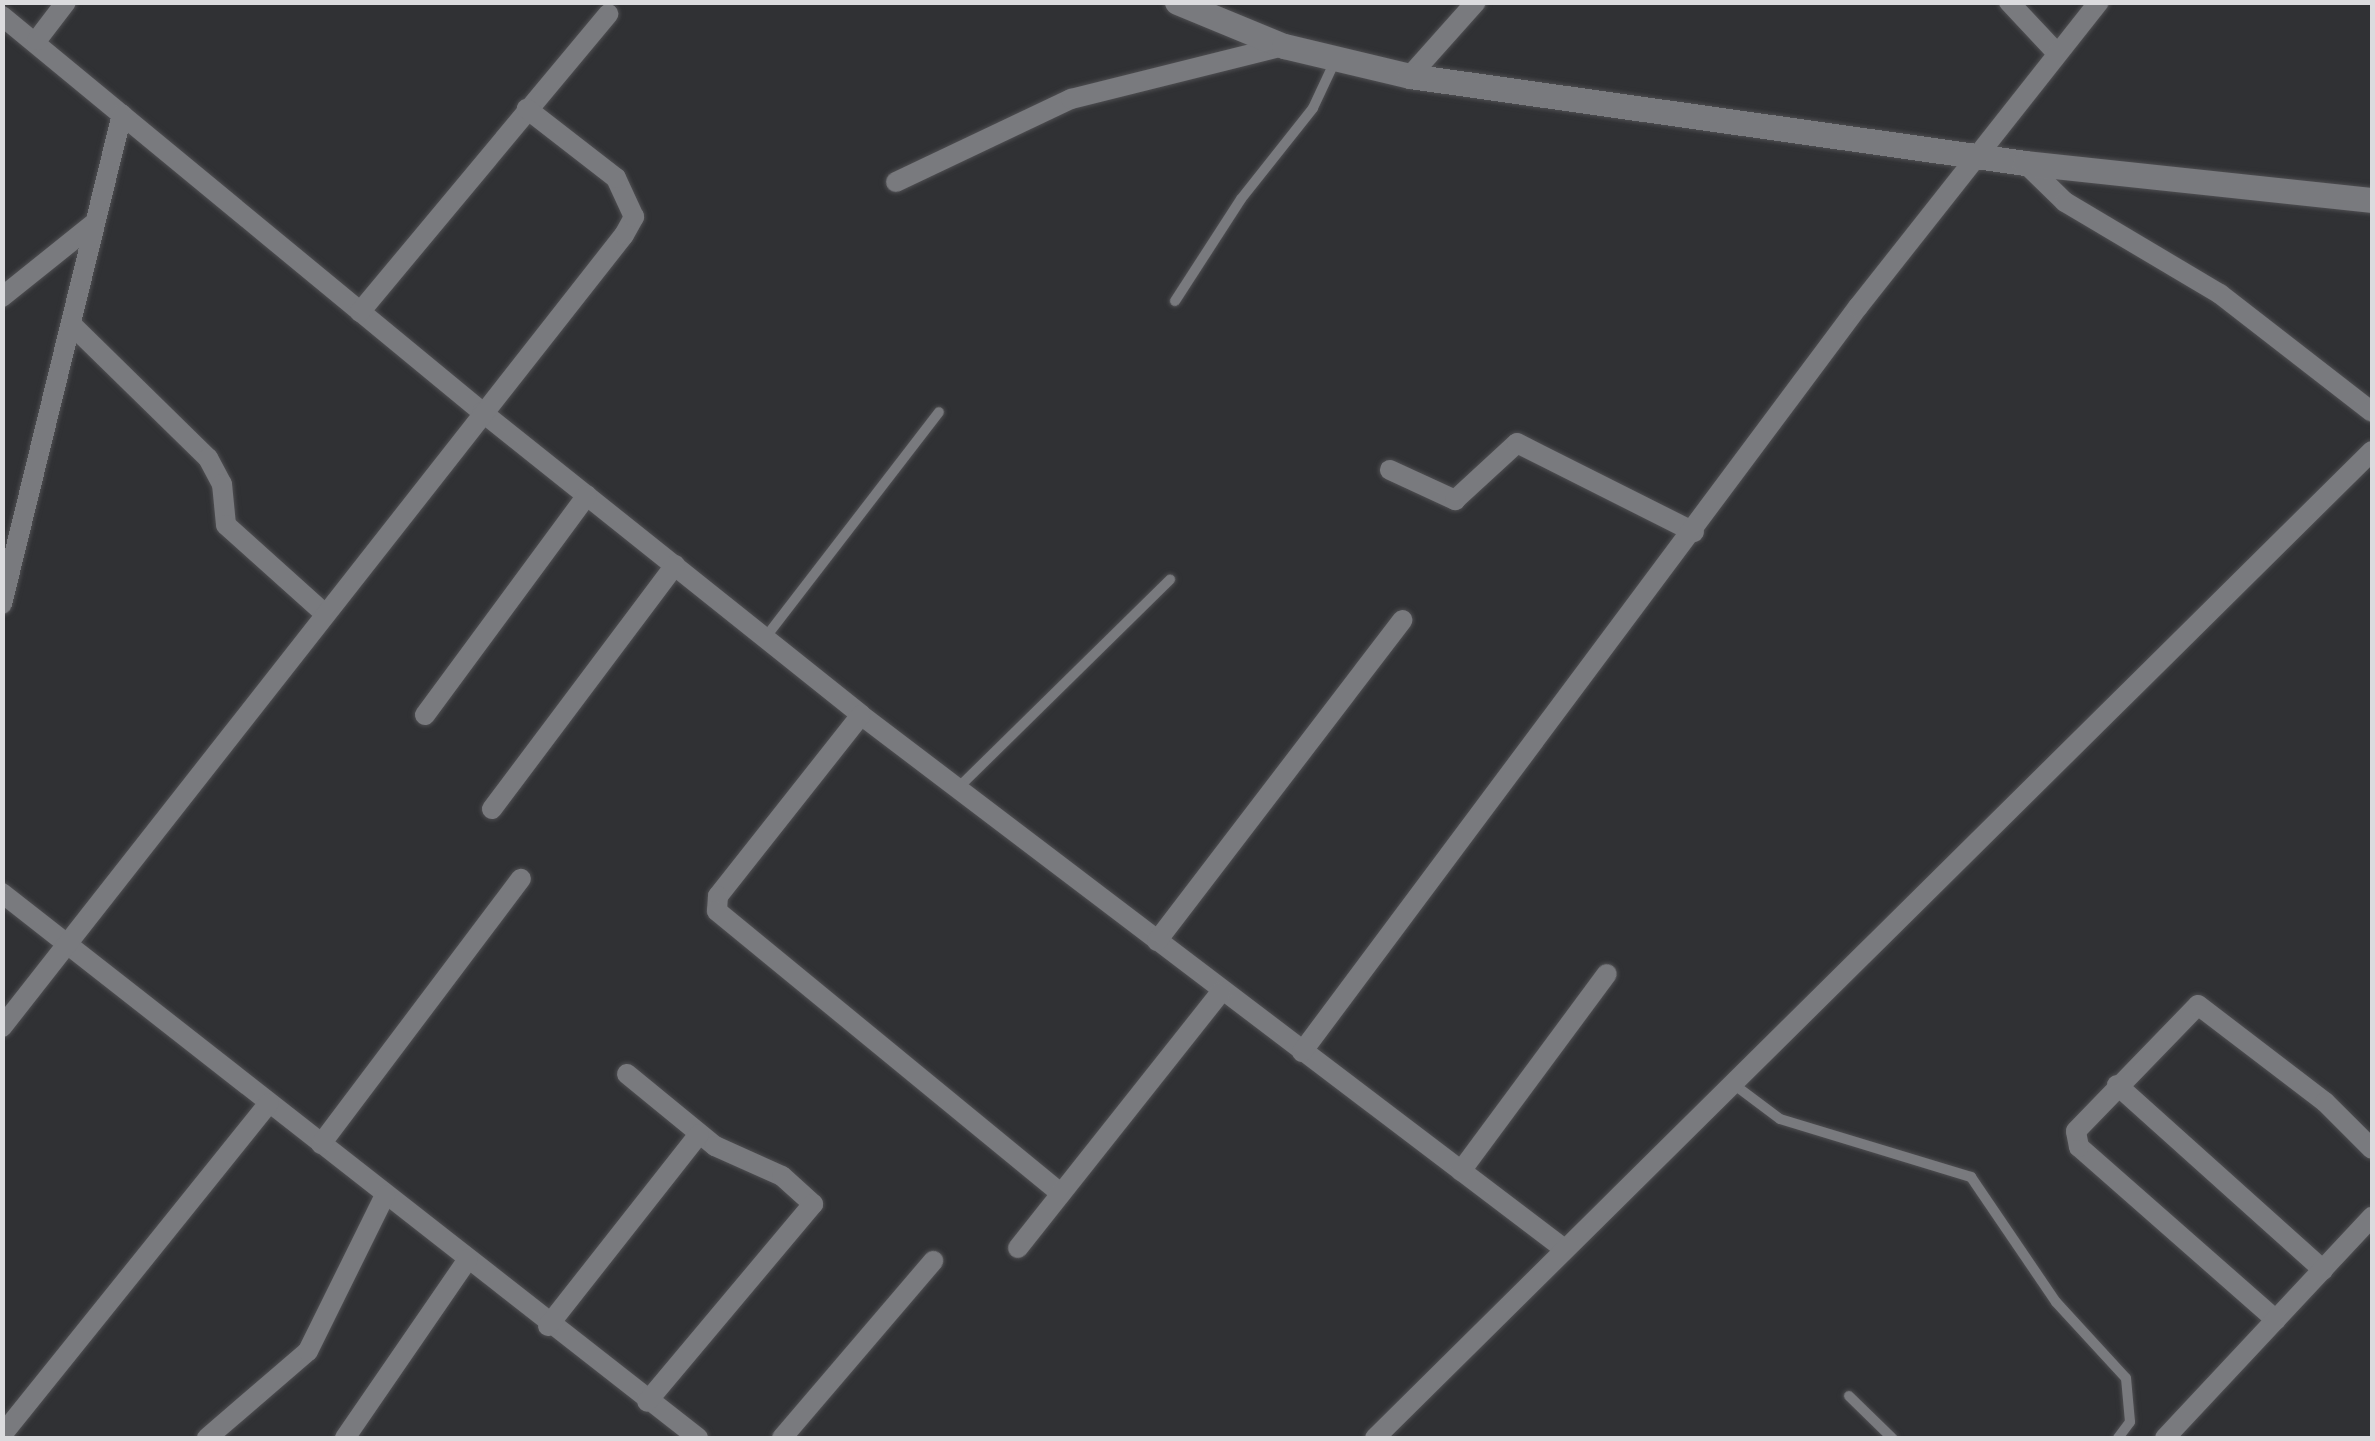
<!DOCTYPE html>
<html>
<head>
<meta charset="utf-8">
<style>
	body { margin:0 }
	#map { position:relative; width:2375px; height:1441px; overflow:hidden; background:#303134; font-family:Helvetica,sans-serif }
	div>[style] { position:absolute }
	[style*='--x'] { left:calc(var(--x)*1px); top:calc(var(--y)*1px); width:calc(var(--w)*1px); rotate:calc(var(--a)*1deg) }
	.roads { filter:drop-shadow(0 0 2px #4f4f52) drop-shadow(0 0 2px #4f4f52) }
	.lane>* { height:10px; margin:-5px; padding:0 5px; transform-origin:5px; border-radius:5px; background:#797a7e }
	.street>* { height:20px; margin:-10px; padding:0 10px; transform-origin:10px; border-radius:10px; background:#797a7e }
	.secondary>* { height:25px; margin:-12.5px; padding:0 12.5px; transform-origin:12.5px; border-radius:12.5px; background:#797a7e }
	span { translate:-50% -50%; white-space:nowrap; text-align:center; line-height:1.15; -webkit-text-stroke:10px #303134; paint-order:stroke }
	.frame { position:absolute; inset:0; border:5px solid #dbdbde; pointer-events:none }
</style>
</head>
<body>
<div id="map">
	<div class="roads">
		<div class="lane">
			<i style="--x:1175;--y:301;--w:121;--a:-57.1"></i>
			<i style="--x:1241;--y:199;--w:116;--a:-51.6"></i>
			<i style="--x:1313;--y:108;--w:52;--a:-64.9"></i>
			<i style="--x:765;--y:638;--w:285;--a:-52.4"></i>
			<i style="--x:959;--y:787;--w:296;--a:-44.5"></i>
			<i style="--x:1736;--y:1086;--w:55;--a:36.9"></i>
			<i style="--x:1780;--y:1119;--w:200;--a:16.9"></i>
			<i style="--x:1971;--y:1177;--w:151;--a:55.8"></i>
			<i style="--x:2056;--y:1302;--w:103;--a:47.4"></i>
			<i style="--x:2126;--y:1378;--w:44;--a:84.8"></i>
			<i style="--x:2130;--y:1422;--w:20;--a:127"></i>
			<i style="--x:1849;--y:1396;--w:60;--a:44.3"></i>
		</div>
		<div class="street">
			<i style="--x:2009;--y:2;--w:69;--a:46.8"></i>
			<i style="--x:2;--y:16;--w:622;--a:39.52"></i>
			<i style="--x:482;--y:412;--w:485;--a:38.6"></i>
			<i style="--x:861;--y:715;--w:881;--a:37.21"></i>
			<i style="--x:37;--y:40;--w:48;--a:-52.7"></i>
			<i style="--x:1410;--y:76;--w:99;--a:-48.3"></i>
			<i style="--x:2025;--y:163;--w:56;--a:44.3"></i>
			<i style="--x:2065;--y:202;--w:180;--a:30.7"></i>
			<i style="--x:2220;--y:294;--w:192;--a:37.8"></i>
			<i style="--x:896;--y:182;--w:194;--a:-25.4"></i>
			<i style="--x:1071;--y:99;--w:219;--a:-14"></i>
			<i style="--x:2;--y:297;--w:117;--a:-38.7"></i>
			<i style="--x:360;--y:312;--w:388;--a:-50.2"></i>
			<i style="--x:71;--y:324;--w:192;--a:44.4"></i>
			<i style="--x:208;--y:458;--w:30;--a:62"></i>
			<i style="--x:222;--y:484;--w:41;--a:84.4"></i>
			<i style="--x:226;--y:525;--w:130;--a:41.9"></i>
			<i style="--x:1390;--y:470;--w:72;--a:24.8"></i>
			<i style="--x:1455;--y:500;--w:84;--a:-42.6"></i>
			<i style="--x:1517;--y:443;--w:198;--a:26.7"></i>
			<i style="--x:2;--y:604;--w:504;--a:-76.24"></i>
			<i style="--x:425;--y:715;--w:273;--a:-53.6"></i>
			<i style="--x:861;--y:715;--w:231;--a:128.3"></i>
			<i style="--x:718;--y:896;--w:15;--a:94"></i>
			<i style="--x:717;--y:911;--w:445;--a:39.4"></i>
			<i style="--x:492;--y:809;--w:305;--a:-53.1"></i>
			<i style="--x:2;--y:893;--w:884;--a:38.06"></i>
			<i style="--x:1157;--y:941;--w:404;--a:-52.6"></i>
			<i style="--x:2;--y:1027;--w:1007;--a:-51.86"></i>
			<i style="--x:624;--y:235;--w:21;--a:-61"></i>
			<i style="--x:634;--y:217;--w:43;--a:-114.8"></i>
			<i style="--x:616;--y:178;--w:113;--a:-142.2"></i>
			<i style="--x:1302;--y:1052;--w:930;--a:-53.27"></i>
			<i style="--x:1858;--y:307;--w:389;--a:-51.7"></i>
			<i style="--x:627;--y:1074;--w:114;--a:39.3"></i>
			<i style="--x:715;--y:1146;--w:73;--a:24.1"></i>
			<i style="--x:782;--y:1176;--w:42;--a:42.1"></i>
			<i style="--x:813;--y:1204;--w:258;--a:130"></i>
			<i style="--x:2117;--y:1085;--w:277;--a:41.9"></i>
			<i style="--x:321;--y:1144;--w:332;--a:-53"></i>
			<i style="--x:1461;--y:1171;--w:245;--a:-53.5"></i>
			<i style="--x:1018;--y:1248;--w:327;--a:-51.6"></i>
			<i style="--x:2276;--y:1320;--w:262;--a:-138.7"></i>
			<i style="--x:2079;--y:1147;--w:16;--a:-101"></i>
			<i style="--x:2076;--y:1131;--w:175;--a:-45.9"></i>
			<i style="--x:2198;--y:1005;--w:160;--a:37.4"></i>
			<i style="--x:2325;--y:1102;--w:66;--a:45"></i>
			<i style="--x:548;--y:1326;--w:244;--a:-51.8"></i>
			<i style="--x:2;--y:1435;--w:426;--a:-51.2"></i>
			<i style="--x:207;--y:1438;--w:133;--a:-40.7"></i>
			<i style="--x:308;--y:1351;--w:174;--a:-63.7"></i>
			<i style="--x:345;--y:1438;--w:217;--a:-55.5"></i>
			<i style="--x:782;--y:1438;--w:233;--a:-49.5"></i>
			<i style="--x:1375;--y:1438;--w:1403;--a:-44.71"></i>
			<i style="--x:2165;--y:1438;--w:303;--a:-46.9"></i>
		</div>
		<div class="secondary">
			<i style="--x:1177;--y:2;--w:116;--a:22.4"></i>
			<i style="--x:1284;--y:46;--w:130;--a:13.4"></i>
			<i style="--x:1410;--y:76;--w:621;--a:8.05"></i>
			<i style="--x:2025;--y:163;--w:349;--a:6.1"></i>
		</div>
	</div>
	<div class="frame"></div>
</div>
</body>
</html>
